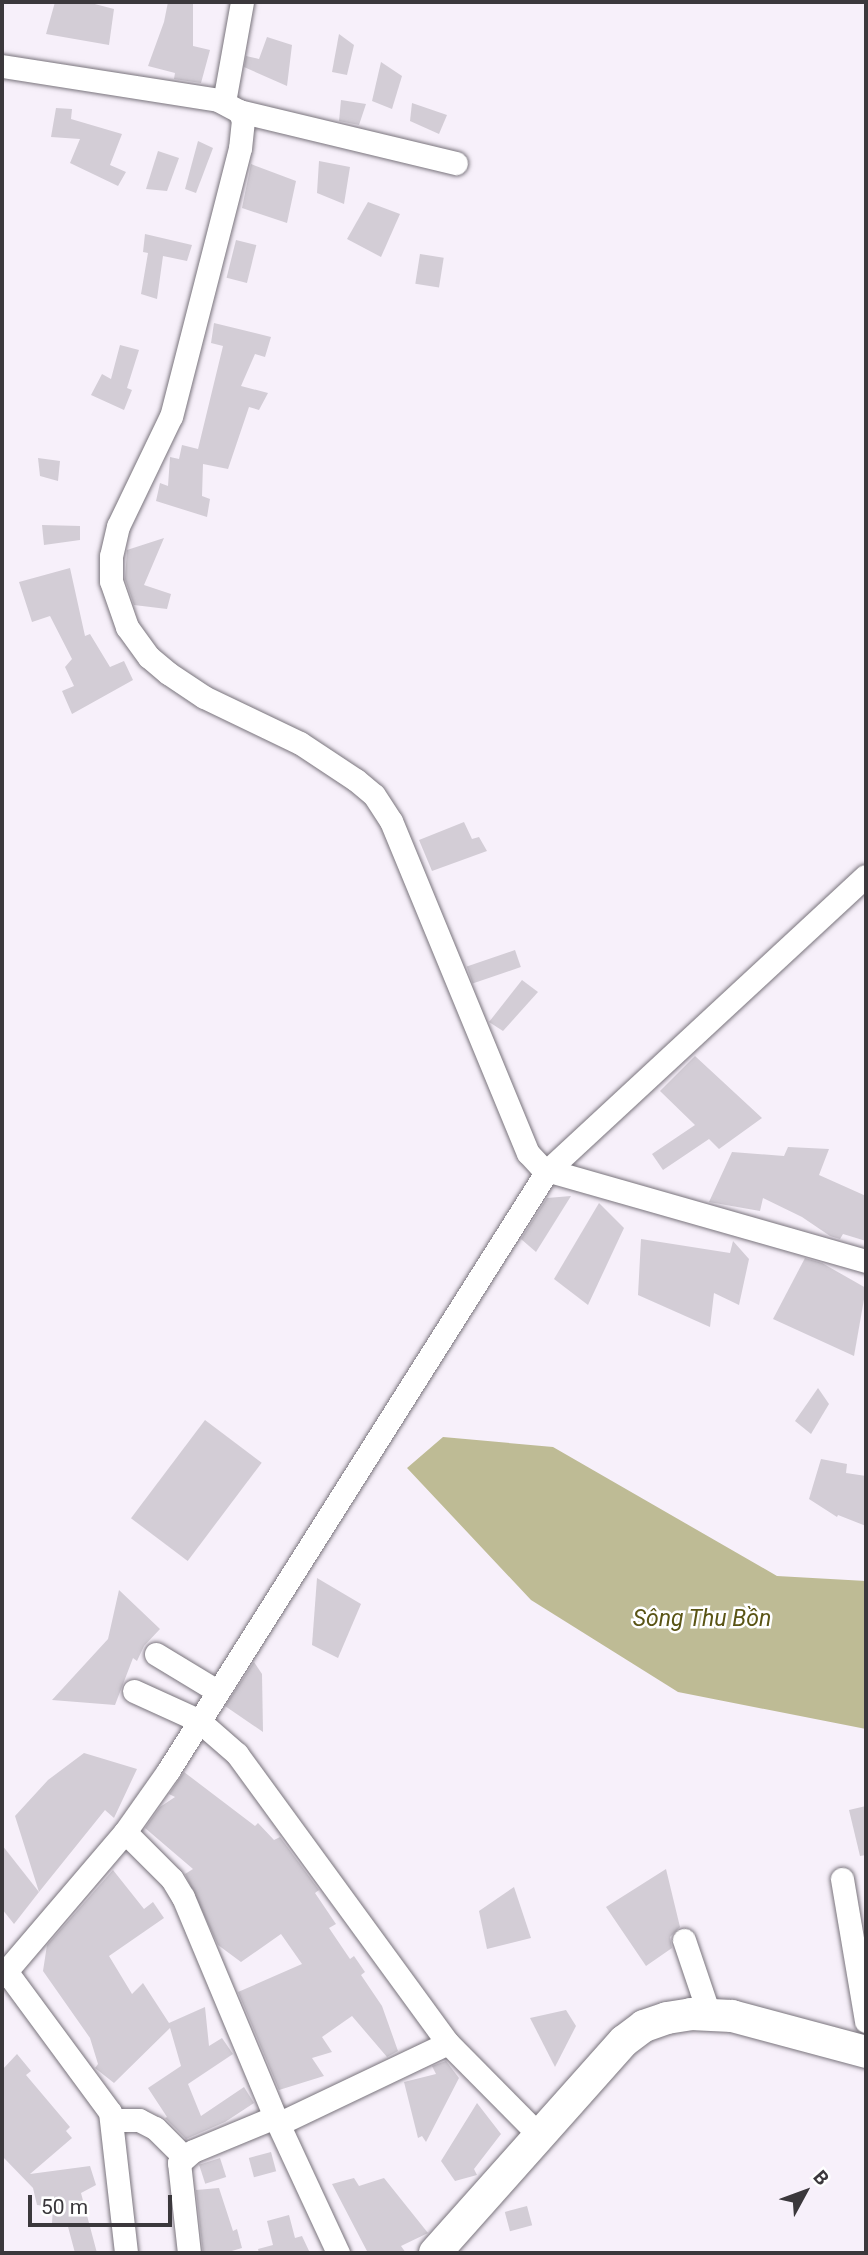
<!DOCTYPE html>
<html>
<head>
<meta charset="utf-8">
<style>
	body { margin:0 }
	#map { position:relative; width:868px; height:2255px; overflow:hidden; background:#f7f0fa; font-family:Roboto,sans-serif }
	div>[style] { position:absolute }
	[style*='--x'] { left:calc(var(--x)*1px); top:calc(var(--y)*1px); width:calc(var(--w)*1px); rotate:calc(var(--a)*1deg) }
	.water>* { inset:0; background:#bebb95 }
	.building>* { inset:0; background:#d3cdd6; transform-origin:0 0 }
	.roads { filter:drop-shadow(0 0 2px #79747c) drop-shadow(0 0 2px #79747c) }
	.street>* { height:23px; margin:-11.5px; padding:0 11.5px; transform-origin:11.5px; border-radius:11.5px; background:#fff }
	.secondary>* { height:32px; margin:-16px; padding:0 16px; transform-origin:16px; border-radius:16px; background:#fff }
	span { translate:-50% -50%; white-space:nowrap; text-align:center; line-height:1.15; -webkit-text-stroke:5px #fff; paint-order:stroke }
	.water-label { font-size:23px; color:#5a5415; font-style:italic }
	.frame { position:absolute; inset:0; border:4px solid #3b383c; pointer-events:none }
	.north { position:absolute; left:770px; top:2157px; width:70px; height:70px; -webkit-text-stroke:5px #fff; paint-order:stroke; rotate:49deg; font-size:19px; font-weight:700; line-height:28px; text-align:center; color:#3b383c }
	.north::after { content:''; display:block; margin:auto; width:24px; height:32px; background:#3b383c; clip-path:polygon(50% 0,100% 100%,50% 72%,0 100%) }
	.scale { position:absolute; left:28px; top:2195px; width:144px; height:32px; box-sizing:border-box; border:4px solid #3b383c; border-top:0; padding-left:9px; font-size:21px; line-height:24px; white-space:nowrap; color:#3b383c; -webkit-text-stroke:5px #fff; paint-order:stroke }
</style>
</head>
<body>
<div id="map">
	<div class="water">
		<i style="clip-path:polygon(443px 1437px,553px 1447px,777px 1576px,866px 1581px,866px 1729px,678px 1692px,531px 1600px,407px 1468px)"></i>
	</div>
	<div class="building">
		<i style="clip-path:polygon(55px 2px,87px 2px,114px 9px,109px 45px,46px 34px)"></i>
		<i style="clip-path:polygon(168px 2px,193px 2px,193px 46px,210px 50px,201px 83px,174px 79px,175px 73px,148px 66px,164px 22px)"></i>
		<i style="clip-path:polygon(339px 34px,354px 45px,347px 75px,332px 72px)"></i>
		<i style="clip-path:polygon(267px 37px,292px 45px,287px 86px,244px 67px,246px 56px,259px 59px)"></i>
		<i style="clip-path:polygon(381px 62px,402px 76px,392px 109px,372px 101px)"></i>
		<i style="clip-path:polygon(341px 100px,366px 104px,359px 125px,339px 121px)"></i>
		<i style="clip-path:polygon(412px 103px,447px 115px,439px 134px,410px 121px)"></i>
		<i style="clip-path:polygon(56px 108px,72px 109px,71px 119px,122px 134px,110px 165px,126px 172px,118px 186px,70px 163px,80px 139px,51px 137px)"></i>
		<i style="clip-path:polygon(198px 141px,213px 148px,196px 193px,185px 189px)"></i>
		<i style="clip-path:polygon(158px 151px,179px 158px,167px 191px,146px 189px)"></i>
		<i style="clip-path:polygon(319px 161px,350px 167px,344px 204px,317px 193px)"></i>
		<i style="clip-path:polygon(251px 164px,296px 181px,287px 223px,242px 208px)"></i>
		<i style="clip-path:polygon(368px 202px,400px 214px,381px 257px,347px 239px)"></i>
		<i style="clip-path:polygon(145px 234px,192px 245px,187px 261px,163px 256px,157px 299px,141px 294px,148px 253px,143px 252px)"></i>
		<i style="left:236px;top:240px;width:21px;height:39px;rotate:14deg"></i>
		<i style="left:420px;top:254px;width:24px;height:30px;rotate:9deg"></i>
		<i style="clip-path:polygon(214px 323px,271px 337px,265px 357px,255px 354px,241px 386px,268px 393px,259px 410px,249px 407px,228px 469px,203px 464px,202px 496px,210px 499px,207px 517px,156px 501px,160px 483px,168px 486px,170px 457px,179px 459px,182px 445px,198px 449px,223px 346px,211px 343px)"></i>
		<i style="clip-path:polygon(120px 345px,139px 350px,127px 388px,132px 390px,124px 410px,91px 395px,102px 374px,111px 379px)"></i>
		<i style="clip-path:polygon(38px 458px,60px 461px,58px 481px,40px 476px)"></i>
		<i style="clip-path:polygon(42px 525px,80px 526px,80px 540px,44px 545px)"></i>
		<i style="clip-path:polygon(164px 538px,144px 585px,171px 594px,167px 609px,134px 605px,125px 579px,127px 550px)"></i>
		<i style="clip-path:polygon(70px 568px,85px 636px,90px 634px,110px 667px,124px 661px,133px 680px,72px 714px,62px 691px,74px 686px,65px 667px,72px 659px,50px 616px,32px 622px,19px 582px)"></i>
		<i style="clip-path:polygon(464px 822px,472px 839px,479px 837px,487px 851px,432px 871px,419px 840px)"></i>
		<i style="left:515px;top:950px;width:18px;height:51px;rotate:71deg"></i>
		<i style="clip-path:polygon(522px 980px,538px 992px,503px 1031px,489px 1022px)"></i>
		<i style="clip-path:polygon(695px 1056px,762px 1118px,719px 1149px,709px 1139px,663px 1170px,652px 1154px,695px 1125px,660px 1091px)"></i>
		<i style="clip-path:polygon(788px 1147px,829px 1149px,819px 1175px,866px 1196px,866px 1241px,843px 1234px,840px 1239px,830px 1236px,802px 1217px,763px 1198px,760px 1211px,709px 1202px,732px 1152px,784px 1156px)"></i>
		<i style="clip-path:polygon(571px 1196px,536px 1252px,521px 1239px,547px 1198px)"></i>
		<i style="clip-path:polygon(599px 1203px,624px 1228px,588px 1305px,554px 1279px)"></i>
		<i style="clip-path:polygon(641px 1239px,730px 1253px,733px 1241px,749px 1259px,739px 1305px,714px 1293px,710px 1327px,638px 1295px)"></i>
		<i style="clip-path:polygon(805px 1258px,822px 1263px,866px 1288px,854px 1356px,773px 1319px)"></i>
		<i style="clip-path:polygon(818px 1388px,829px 1404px,811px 1434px,795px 1421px)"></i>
		<i style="left:205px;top:1420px;width:71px;height:123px;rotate:37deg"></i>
		<i style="clip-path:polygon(821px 1459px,847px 1464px,846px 1473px,866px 1476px,866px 1526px,838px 1515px,837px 1517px,809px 1499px)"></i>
		<i style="clip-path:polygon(317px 1578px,361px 1604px,338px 1658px,312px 1645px)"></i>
		<i style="clip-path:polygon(119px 1590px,160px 1629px,144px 1646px,137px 1661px,133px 1658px,115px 1705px,52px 1700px,108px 1639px)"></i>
		<i style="clip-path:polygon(254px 1662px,262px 1674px,263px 1732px,225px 1706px)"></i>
		<i style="clip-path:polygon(84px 1753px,137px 1769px,114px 1818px,105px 1810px,39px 1892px,15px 1816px,48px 1780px)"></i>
		<i style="clip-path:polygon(184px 1772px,255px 1826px,258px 1823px,274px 1840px,280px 1837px,319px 1890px,315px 1893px,336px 1924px,329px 1928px,350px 1959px,354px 1956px,365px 1972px,361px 1975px,382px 2006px,398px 2051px,387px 2057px,352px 2016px,322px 2037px,332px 2052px,312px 2058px,324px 2076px,279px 2090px,238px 1992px,302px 1964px,281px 1934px,241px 1962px,218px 1945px,185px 1874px,193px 1869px,145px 1828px,160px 1807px,175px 1797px,169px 1794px)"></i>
		<i style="clip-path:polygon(866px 1806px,866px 1855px,860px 1856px,849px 1810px)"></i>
		<i style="clip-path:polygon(2px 1845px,39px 1892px,14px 1924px,2px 1909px)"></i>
		<i style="clip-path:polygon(666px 1869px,680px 1927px,670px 1937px,672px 1948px,646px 1966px,606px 1907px)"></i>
		<i style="clip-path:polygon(113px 1870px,144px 1909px,153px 1902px,164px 1918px,109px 1956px,132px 1994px,143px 1983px,169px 2023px,205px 2007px,209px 2046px,222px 2038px,233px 2054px,188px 2084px,201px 2116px,244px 2087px,254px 2103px,225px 2122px,186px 2139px,165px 2118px,167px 2117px,148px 2088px,181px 2066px,170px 2028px,114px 2083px,95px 2068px,98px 2064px,90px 2038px,43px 1971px,47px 1945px)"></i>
		<i style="clip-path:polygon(514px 1887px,531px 1938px,487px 1949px,479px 1911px)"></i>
		<i style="clip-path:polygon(566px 2010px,576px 2026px,555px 2067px,530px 2018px)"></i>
		<i style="clip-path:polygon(17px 2054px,31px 2071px,26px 2075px,70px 2127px,66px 2131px,72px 2138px,30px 2174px,90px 2166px,96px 2185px,81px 2193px,97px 2253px,75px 2253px,67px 2223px,52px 2223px,53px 2207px,37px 2205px,33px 2188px,2px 2156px,2px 2070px)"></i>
		<i style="clip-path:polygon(446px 2061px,459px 2078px,426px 2142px,422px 2136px,418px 2138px,404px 2082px,436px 2074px,432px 2066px)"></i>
		<i style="clip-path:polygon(477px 2103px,501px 2134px,474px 2169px,477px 2175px,455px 2181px,441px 2161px)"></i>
		<i style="left:271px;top:2152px;width:20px;height:23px;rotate:75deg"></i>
		<i style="left:220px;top:2158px;width:20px;height:22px;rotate:72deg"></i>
		<i style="clip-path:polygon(354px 2178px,359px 2186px,384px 2178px,428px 2233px,401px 2246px,406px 2253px,368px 2253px,332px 2184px)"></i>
		<i style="clip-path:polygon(219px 2188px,233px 2231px,237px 2229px,242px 2248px,225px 2253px,203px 2253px,196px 2190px)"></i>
		<i style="left:527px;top:2206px;width:20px;height:23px;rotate:75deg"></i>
		<i style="clip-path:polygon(289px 2215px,295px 2238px,302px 2236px,310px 2253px,259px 2253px,258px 2249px,273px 2245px,267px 2221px)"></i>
	</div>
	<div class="roads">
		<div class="street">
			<i style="--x:2;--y:66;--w:219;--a:8.9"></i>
			<i style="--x:218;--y:100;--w:24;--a:28"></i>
			<i style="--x:239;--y:111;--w:10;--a:66"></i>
			<i style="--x:243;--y:120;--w:28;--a:96"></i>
			<i style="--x:240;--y:148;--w:277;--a:104.4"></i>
			<i style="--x:171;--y:416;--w:122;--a:115.7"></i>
			<i style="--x:118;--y:526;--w:31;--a:103"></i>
			<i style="--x:111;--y:556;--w:25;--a:90"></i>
			<i style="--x:111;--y:581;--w:49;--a:70.8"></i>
			<i style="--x:127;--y:627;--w:37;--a:54"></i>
			<i style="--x:149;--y:657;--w:25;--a:40"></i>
			<i style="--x:168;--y:673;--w:43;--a:33.7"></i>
			<i style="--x:204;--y:697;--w:106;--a:25.6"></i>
			<i style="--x:300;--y:743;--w:67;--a:33.5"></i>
			<i style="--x:356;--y:780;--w:23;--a:40"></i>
			<i style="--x:374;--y:795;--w:31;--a:57"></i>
			<i style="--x:391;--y:821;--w:359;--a:67.6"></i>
			<i style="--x:528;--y:1153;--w:22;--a:47"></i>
			<i style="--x:543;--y:1169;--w:336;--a:15.9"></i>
			<i style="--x:224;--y:102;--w:102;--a:-79.8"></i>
			<i style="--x:239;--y:111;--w:223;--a:13.5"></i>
			<i style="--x:156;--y:1654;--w:71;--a:31.2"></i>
			<i style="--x:134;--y:1691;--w:70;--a:24.4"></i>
			<i style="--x:198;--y:1720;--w:52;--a:41.1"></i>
			<i style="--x:237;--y:1754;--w:358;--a:53.9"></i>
			<i style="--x:448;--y:2043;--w:132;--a:45.3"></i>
			<i style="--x:125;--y:1832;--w:66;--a:45"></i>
			<i style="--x:172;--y:1879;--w:21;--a:59"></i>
			<i style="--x:183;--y:1897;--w:238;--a:67.3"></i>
			<i style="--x:275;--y:2117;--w:150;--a:65.1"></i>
			<i style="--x:842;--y:1879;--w:144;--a:80.4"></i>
			<i style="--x:684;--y:1940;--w:78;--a:71.3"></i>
			<i style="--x:6;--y:1971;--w:175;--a:53.6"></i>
			<i style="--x:110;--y:2112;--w:142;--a:83.5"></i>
			<i style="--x:2;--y:1976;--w:189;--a:-49.5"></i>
			<i style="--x:125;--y:1832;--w:75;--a:-54.8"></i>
			<i style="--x:168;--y:1771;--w:710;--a:-57.72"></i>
			<i style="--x:547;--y:1171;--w:434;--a:-42.8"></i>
			<i style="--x:114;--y:2120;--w:25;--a:0"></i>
			<i style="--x:139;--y:2120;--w:18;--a:27"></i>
			<i style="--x:155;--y:2128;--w:41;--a:45"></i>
			<i style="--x:278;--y:2124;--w:188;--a:-25.5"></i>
			<i style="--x:189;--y:2253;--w:91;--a:-96.3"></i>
			<i style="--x:179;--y:2163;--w:18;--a:-41"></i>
			<i style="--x:193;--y:2151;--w:89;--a:-22.5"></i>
		</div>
		<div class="secondary">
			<i style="--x:435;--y:2253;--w:284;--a:-48.3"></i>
			<i style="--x:624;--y:2041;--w:25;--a:-37"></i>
			<i style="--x:644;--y:2026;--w:24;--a:-19"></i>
			<i style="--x:667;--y:2018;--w:24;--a:-9"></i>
			<i style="--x:691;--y:2014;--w:41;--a:2.8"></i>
			<i style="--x:732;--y:2016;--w:139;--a:15"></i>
		</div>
	</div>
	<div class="water-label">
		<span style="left:702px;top:1619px">Sông Thu Bồn</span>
	</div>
	<div class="frame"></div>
	<div class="north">B</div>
	<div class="scale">50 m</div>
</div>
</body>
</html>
